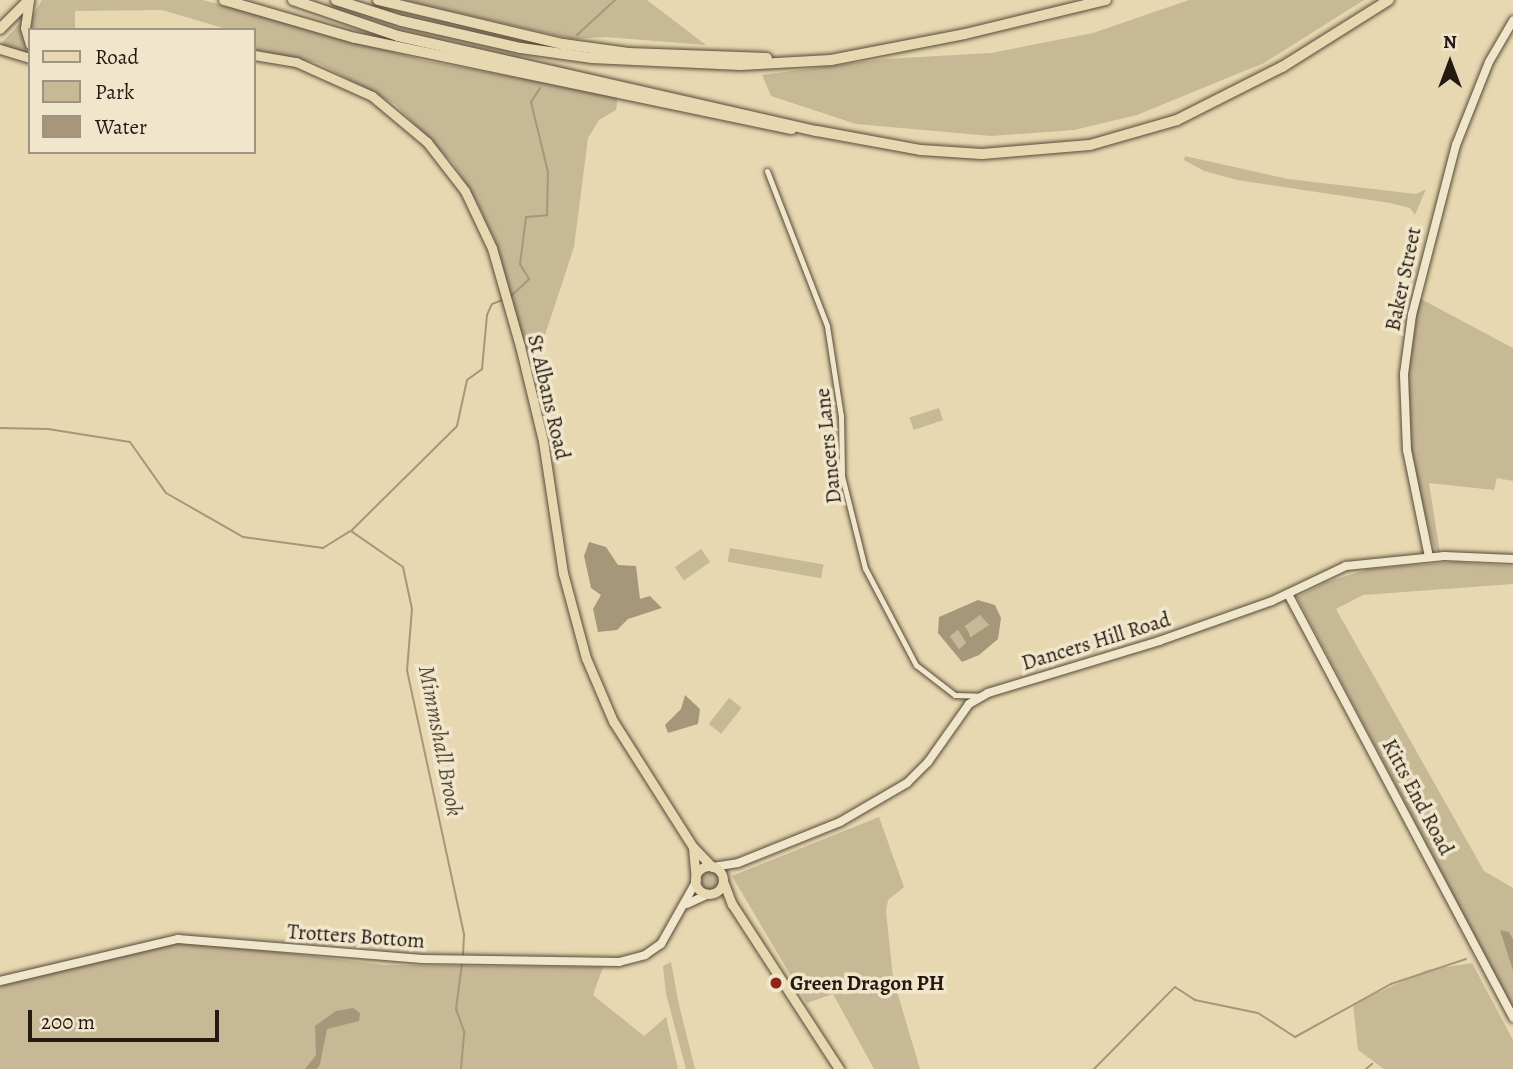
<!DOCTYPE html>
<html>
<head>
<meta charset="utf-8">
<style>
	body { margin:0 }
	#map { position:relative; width:1513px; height:1069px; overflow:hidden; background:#e8d8b1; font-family:Alegreya,serif }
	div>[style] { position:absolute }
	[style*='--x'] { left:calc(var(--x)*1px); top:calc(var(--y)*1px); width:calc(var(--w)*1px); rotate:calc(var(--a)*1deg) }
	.green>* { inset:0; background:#c7b896; transform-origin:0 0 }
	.round { border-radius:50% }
	.water>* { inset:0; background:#a6977b }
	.stream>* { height:2px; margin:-1px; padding:0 1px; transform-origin:1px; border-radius:1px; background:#a6977b }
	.roads { filter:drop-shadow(0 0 2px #564a39) drop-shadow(0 0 2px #564a39) }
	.street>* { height:5px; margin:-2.5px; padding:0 2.5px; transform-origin:2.5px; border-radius:2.5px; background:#f0e6cc }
	.secondary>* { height:8px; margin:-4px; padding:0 4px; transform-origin:4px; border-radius:4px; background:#f0e6cc }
	.primary>* { height:9px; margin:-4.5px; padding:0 4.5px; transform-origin:4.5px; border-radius:4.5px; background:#e8d8b1 }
	.primary>.ring { margin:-4.5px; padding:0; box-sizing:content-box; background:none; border:9px solid #e8d8b1; border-radius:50% }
	.highway>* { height:10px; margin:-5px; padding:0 5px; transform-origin:5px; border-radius:5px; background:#e8d8b1 }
	.dots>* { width:19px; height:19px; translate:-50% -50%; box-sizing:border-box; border:4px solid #f0e6cc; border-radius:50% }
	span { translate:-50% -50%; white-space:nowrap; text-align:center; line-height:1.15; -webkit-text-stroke:7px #f0e6cc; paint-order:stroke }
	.street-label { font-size:21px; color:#251a11 }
	.poi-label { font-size:21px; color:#251a11; font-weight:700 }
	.left { translate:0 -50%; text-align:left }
	.water-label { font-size:23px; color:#594c3b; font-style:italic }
	.legend { position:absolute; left:28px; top:28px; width:228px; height:126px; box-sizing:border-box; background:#f0e6cc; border:2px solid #9f9481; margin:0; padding:9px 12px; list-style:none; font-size:21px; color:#251a11 }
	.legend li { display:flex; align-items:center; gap:14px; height:35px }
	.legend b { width:35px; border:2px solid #9f9481 }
	.north { position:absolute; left:1415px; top:28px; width:70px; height:70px; -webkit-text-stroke:5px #f0e6cc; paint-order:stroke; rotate:0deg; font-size:19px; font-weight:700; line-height:28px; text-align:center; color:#251a11 }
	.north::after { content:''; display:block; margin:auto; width:24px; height:32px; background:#251a11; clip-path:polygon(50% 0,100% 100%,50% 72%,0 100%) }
	.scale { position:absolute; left:28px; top:1010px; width:191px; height:32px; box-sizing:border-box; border:4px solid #251a11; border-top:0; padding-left:9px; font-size:21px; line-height:24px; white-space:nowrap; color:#251a11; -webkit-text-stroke:5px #f0e6cc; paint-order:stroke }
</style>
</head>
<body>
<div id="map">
	<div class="green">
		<i style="clip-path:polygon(42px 0,203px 0,426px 61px,618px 96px,616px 110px,599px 120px,588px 138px,574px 247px,539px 353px,549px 400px,540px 402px,496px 243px,477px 202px,453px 163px,395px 104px,318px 63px,254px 50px,254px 30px,230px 30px,162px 10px,75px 11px,75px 30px,30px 30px,28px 23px)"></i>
		<i style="clip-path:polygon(403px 0,647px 0,706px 45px,605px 37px,572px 39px)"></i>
		<i style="clip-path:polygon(1189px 0,1364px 0,1264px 63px,1137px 115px,1074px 130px,991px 136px,856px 124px,771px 96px,762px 75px,885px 59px,991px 53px,1093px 33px)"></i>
		<i style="clip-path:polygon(21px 22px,23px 39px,29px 54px,0 45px)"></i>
		<i style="clip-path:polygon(1185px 156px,1288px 179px,1416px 194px,1426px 189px,1415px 215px,1410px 208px,1390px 203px,1237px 180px,1204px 171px,1184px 160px)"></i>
		<i style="clip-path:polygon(1419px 298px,1513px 348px,1513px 481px,1497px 478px,1494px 490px,1429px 483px,1440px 553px,1434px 547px,1414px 475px,1407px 423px,1409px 370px)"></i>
		<i style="left:939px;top:408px;width:13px;height:31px;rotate:72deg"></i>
		<i style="left:730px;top:548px;width:95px;height:14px;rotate:10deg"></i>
		<i style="left:701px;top:549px;width:16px;height:32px;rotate:55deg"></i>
		<i style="clip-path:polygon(1454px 562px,1513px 566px,1513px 584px,1363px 595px,1336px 609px,1484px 871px,1513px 888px,1513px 939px,1509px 932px,1501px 931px,1513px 971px,1513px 1009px,1297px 597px,1326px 582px,1370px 569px)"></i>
		<i class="round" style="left:966px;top:615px;width:22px;height:22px"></i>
		<i style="clip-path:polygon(958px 630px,966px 643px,959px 649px,950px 636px)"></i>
		<i style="left:729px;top:698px;width:16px;height:33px;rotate:38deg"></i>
		<i style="clip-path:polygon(879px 817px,904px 887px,888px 900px,886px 911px,893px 978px,920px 1069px,874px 1069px,833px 994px,807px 1003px,732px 876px)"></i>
		<i class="round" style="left:699px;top:869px;width:22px;height:22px"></i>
		<i style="clip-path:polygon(201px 942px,384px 965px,603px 967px,593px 995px,644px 1036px,666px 1017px,678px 1069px,0 1069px,0 986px,169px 943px)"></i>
		<i style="clip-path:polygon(671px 962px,679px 1005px,695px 1069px,686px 1069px,666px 994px,663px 966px)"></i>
		<i style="clip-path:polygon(1472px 963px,1513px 1040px,1513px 1069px,1384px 1069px,1358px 1050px,1353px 1004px,1427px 970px)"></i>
	</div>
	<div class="water">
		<i style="clip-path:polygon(589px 542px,606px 547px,618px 565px,636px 566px,640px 599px,650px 596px,662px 608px,628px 619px,617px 630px,598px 632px,593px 609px,601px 595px,591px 588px,584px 556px)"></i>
		<i style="clip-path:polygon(evenodd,978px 600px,995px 605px,1001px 618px,998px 639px,979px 655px,962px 662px,938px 633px,939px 617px,978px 600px,980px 615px,989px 625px,971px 637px,965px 626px,980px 615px,978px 600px,958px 630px,966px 643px,959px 649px,950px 636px,958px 630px)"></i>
		<i style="clip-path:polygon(685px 695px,700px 709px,698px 724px,668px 733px,665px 725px,681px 709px)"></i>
		<i style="clip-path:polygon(1500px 930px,1509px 932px,1513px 939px,1513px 971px)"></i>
		<i style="clip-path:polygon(353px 1008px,360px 1013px,359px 1021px,327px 1029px,320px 1064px,317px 1069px,305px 1069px,316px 1055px,315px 1026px,336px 1011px)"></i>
	</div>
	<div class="stream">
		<i style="--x:577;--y:35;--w:52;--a:-42.6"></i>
		<i style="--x:510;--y:297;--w:26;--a:-43"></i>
		<i style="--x:529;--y:279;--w:17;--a:-121"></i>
		<i style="--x:520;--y:264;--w:47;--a:-82.7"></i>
		<i style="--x:526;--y:217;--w:21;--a:-5"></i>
		<i style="--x:547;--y:215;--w:43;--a:-88.7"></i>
		<i style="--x:548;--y:172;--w:72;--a:-103.7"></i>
		<i style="--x:531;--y:102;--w:17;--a:-57"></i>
		<i style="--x:0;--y:428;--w:48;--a:1.2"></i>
		<i style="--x:48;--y:429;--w:83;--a:9"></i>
		<i style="--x:130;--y:442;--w:62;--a:54.8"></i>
		<i style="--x:166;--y:493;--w:89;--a:29.7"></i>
		<i style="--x:243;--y:537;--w:81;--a:7.8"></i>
		<i style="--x:323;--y:548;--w:32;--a:-32"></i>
		<i style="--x:463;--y:955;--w:21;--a:-87"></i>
		<i style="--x:464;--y:934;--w:269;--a:-102.2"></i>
		<i style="--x:407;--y:671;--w:62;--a:-85.4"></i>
		<i style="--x:412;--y:609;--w:43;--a:-102.1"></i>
		<i style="--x:403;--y:567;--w:63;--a:-145.3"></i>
		<i style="--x:351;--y:531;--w:149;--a:-44.7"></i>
		<i style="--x:457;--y:426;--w:47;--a:-77.7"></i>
		<i style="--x:467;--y:380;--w:19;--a:-36"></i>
		<i style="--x:482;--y:369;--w:54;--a:-84.7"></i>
		<i style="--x:487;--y:315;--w:12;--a:-66"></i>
		<i style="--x:492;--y:304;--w:14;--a:-21"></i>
		<i style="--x:461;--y:1069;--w:38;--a:-85"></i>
		<i style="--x:464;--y:1031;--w:23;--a:-110"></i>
		<i style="--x:456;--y:1009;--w:45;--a:-82.4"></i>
		<i style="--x:1094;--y:1069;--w:115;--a:-45.4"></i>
		<i style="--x:1175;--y:987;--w:24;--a:33"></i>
		<i style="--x:1195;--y:1000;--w:64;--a:11.7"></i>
		<i style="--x:1258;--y:1013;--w:44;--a:33"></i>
		<i style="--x:1295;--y:1037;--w:110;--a:-28.9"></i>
		<i style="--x:1391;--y:984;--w:79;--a:-18.4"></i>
		<i style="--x:1366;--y:1069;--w:8;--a:-40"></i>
	</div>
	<div class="roads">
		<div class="street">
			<i style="--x:767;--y:171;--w:166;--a:68.8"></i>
			<i style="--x:827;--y:326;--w:91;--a:81.2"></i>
			<i style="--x:841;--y:416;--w:60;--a:89"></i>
			<i style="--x:842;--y:476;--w:95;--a:76"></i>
			<i style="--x:865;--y:568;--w:110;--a:62.3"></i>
			<i style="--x:916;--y:665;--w:49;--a:37.6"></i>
			<i style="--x:955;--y:695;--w:25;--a:2"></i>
		</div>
		<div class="secondary">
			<i style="--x:1429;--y:557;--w:109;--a:-101.6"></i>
			<i style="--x:1407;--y:450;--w:76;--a:-92.3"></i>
			<i style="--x:1404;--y:374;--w:60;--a:-82.3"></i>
			<i style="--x:1412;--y:315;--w:176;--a:-75.5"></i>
			<i style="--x:1456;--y:145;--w:89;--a:-68.3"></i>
			<i style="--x:1489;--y:62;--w:48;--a:-59.7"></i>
			<i style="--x:1288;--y:594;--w:480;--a:62"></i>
			<i style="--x:713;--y:867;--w:25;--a:-9"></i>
			<i style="--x:738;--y:863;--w:110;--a:-21.9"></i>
			<i style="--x:840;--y:822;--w:78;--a:-30.2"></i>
			<i style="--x:907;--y:783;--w:30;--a:-45"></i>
			<i style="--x:928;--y:762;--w:71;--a:-54.7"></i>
			<i style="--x:969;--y:704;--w:22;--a:-30"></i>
			<i style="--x:988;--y:693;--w:179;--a:-16.9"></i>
			<i style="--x:1159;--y:641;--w:120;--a:-19.5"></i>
			<i style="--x:1272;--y:601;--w:82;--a:-25.3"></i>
			<i style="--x:1346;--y:566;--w:99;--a:-5.8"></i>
			<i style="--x:1444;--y:556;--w:69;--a:2.5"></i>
			<i style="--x:687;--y:904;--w:23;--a:-25"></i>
			<i style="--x:0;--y:981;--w:183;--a:-13.3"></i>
			<i style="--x:178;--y:939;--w:245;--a:4.7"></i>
			<i style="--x:422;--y:959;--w:197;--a:0.9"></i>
			<i style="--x:619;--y:962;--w:27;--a:-15"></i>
			<i style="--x:645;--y:955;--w:19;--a:-35"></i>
			<i style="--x:661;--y:944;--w:71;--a:-60.6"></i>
		</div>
		<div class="primary">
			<i style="--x:29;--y:0;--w:28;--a:98"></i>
			<i style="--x:25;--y:28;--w:17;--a:73"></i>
			<i style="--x:0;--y:49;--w:31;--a:17"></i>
			<i style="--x:254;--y:55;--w:43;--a:9.5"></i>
			<i style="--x:296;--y:62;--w:83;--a:24.1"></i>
			<i style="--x:372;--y:96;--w:72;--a:39.9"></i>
			<i style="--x:427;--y:142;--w:62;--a:52.2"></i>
			<i style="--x:465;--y:191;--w:63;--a:64.7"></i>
			<i style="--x:492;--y:248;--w:102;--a:74.1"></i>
			<i style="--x:520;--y:346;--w:98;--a:76.4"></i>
			<i style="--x:543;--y:441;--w:134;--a:81.4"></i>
			<i style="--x:563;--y:573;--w:88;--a:74.9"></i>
			<i style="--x:586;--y:658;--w:69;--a:66.8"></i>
			<i style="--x:613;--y:721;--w:149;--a:57.6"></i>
			<i style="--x:693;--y:847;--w:28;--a:46"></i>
			<i style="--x:693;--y:847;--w:33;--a:85"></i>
			<i class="ring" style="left:695px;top:866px;width:19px;height:19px"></i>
			<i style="--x:723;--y:881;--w:25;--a:69"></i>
			<i style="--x:732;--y:904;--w:197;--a:57"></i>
		</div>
		<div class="highway">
			<i style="--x:224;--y:0;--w:136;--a:16.2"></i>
			<i style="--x:355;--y:38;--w:446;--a:11.8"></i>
			<i style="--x:293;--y:0;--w:111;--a:18.9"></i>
			<i style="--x:398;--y:36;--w:430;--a:12.8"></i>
			<i style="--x:817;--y:131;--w:106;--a:10.4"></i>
			<i style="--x:921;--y:150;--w:61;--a:3.8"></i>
			<i style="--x:982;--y:154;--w:108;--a:-4.8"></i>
			<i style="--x:1090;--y:145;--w:91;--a:-16"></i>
			<i style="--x:1177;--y:120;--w:118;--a:-26.8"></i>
			<i style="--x:1282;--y:67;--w:126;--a:-32.1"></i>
			<i style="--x:336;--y:0;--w:69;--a:17.7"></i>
			<i style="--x:402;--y:21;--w:122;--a:12.8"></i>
			<i style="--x:521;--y:48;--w:72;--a:8"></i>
			<i style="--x:592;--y:58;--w:149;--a:2.7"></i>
			<i style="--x:741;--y:65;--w:90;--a:-3.2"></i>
			<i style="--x:831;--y:60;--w:136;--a:-11"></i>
			<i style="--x:965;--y:34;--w:145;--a:-13.6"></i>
			<i style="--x:378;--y:0;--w:190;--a:13.4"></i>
			<i style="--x:563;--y:44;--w:66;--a:7.9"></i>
			<i style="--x:628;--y:53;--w:139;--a:2.1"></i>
			<i style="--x:0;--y:29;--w:41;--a:-45"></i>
		</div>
	</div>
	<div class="dots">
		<i style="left:776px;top:983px;background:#8f2418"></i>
	</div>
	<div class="street-label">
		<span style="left:1403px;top:279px;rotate:-78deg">Baker Street</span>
		<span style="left:549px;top:397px;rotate:77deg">St Albans Road</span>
		<span style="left:828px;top:446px;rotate:-96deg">Dancers Lane</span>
		<span style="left:1096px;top:641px;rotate:-17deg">Dancers Hill Road</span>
		<span style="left:1418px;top:797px;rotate:62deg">Kitts End Road</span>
		<span style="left:356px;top:936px;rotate:4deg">Trotters Bottom</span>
	</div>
	<div class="poi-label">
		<span class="left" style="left:790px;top:983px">Green Dragon PH</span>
	</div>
	<div class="water-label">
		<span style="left:440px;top:741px;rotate:79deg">Mimmshall Brook</span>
	</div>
	<ul class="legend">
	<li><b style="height:9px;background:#e8d8b1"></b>Road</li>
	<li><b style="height:19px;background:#c7b896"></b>Park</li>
	<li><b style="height:19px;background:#a6977b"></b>Water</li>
	</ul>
	<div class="north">N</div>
	<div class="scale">200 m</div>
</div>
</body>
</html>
